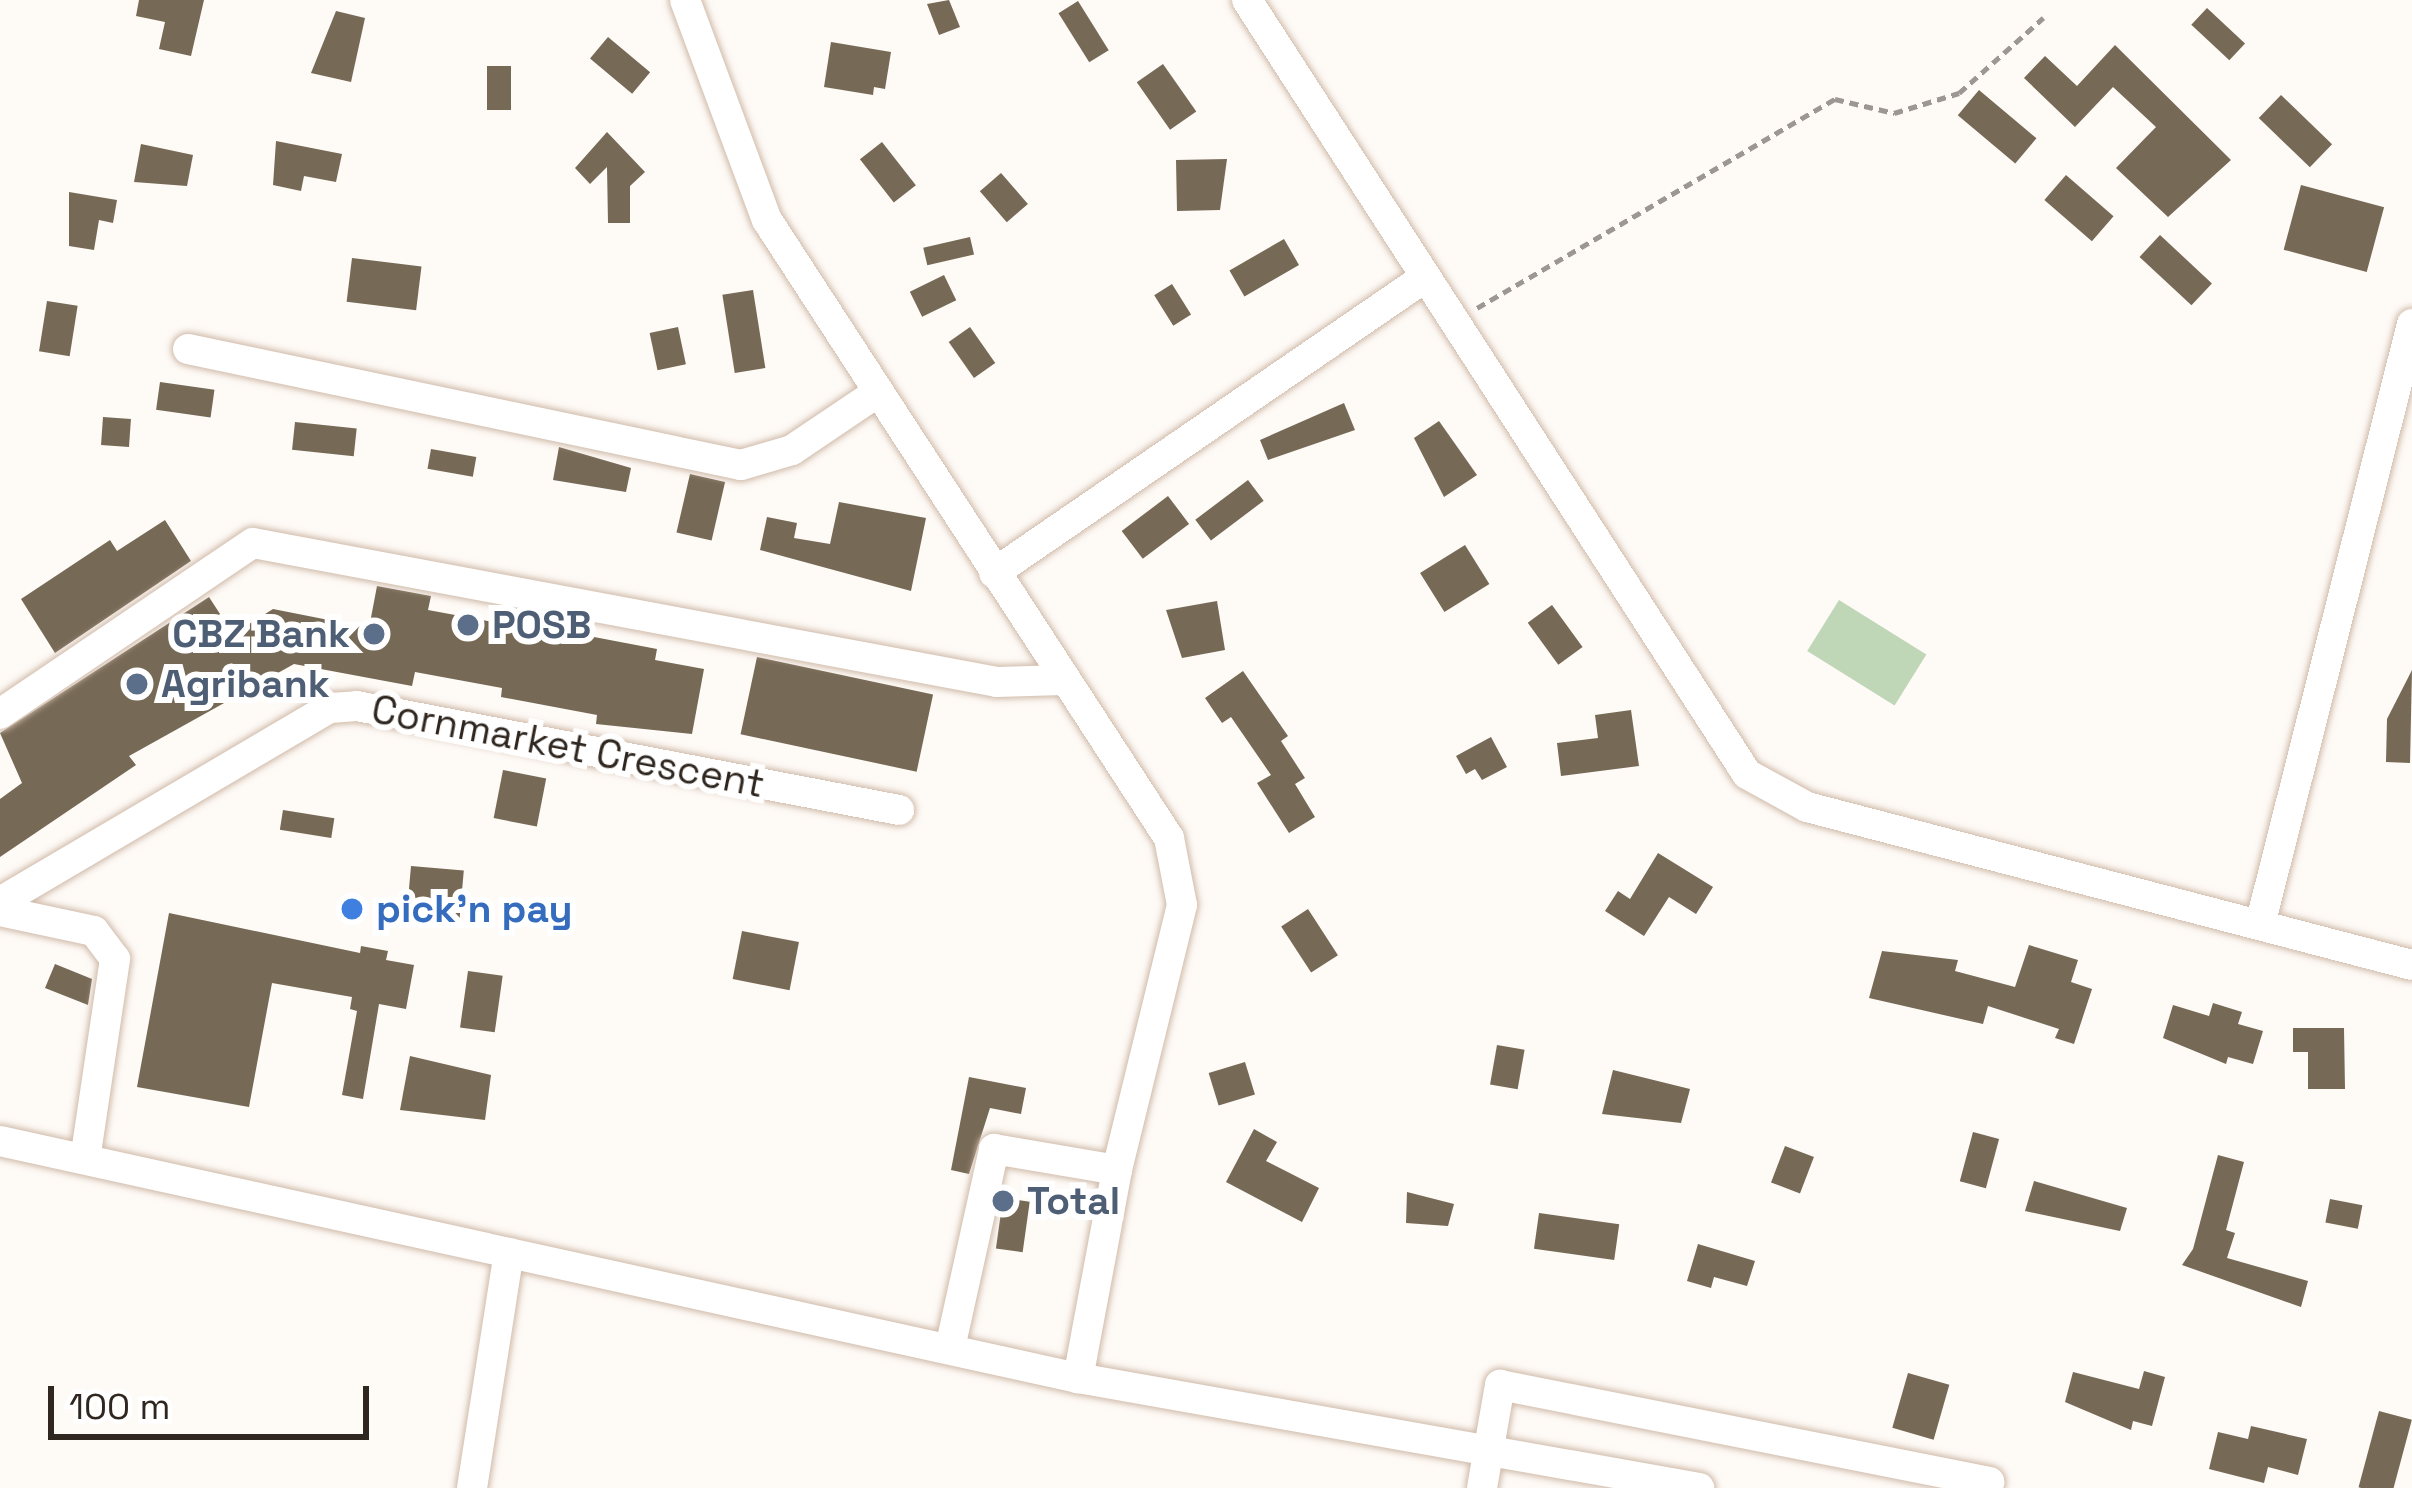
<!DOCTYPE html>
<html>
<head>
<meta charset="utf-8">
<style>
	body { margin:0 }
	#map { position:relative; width:2412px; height:1488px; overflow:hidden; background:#fefaf6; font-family:"Space Grotesk",sans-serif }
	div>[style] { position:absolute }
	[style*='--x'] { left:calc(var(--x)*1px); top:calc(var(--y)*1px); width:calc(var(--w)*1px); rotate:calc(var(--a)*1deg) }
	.green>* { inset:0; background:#c0d7b7; transform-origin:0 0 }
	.building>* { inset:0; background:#766956; transform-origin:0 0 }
	.path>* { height:4.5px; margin-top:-2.25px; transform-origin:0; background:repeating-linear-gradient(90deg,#9d9792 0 9px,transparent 0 15px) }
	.roads { filter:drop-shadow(0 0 3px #d0bbaa) drop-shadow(0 0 3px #d0bbaa) }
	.minor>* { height:30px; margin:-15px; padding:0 15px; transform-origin:15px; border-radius:15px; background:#fff }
	.dots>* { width:33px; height:33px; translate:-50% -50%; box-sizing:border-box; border:6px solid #fff; border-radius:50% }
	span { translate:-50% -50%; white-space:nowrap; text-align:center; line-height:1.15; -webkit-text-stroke:12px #fff; paint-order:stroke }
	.service-label { font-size:39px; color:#4e5e75; font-weight:700 }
	.left { translate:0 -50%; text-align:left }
	.right { translate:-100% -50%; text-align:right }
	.street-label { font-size:39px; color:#2e261f }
	.shop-label { font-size:39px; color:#366cbe; font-weight:700 }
	.scale { position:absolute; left:48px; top:1386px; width:321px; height:54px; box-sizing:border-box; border:6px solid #2e261f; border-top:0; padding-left:15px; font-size:36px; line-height:42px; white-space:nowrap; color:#2e261f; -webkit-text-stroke:9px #fff; paint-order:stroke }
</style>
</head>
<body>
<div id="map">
	<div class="green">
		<i style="left:1839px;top:600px;width:103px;height:60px;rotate:32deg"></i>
	</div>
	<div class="building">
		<i style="clip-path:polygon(139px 0,204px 0,191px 56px,159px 49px,165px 22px,136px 16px)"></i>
		<i style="clip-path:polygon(949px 0,960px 27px,939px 35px,927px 4px)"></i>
		<i style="left:1078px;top:1px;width:58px;height:23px;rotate:58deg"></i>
		<i style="left:2207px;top:8px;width:52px;height:23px;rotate:43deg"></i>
		<i style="clip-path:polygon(336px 11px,365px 18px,351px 82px,311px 73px)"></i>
		<i style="left:608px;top:37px;width:55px;height:28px;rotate:40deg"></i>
		<i style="clip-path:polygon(831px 42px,891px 52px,885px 89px,874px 87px,873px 95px,824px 87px)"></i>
		<i style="clip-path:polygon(2115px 45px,2231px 160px,2168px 217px,2116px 168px,2156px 127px,2113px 87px,2075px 127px,2024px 78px,2045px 56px,2077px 86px)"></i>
		<i style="left:1163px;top:64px;width:58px;height:32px;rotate:55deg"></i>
		<i style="left:487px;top:66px;width:24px;height:44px"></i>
		<i style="left:1979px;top:90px;width:75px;height:33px;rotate:40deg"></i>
		<i style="left:2281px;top:95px;width:71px;height:32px;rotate:44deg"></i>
		<i style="clip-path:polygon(607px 132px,645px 172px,630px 186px,630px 223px,608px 223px,607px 167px,590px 184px,575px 168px)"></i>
		<i style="clip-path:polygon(276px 141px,342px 154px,336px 182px,304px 176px,301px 191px,273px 185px)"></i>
		<i style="left:882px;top:142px;width:55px;height:28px;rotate:52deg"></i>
		<i style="clip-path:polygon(141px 144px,193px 155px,187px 186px,134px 182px)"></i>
		<i style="clip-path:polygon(1227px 159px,1220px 210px,1177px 211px,1176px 160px)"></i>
		<i style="left:1001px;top:173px;width:41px;height:28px;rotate:49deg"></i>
		<i style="left:2066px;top:175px;width:63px;height:33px;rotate:41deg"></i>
		<i style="left:2301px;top:185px;width:86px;height:67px;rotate:15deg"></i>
		<i style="clip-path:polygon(69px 192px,117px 200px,113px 223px,99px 220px,94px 250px,69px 246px)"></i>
		<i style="left:2160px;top:235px;width:71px;height:30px;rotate:43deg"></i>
		<i style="left:970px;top:237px;width:18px;height:48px;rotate:77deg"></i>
		<i style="left:1284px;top:239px;width:30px;height:63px;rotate:60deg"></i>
		<i style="left:352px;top:258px;width:70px;height:44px;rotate:7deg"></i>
		<i style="left:944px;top:275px;width:28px;height:38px;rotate:64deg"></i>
		<i style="left:1172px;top:284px;width:36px;height:21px;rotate:58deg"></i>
		<i style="left:753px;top:290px;width:79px;height:31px;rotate:81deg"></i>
		<i style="left:47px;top:301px;width:31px;height:51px;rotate:9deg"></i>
		<i style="left:678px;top:327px;width:38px;height:29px;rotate:78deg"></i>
		<i style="left:970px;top:327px;width:44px;height:26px;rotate:55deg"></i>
		<i style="left:160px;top:382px;width:55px;height:28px;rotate:8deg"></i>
		<i style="clip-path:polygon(1344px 403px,1355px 430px,1268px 460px,1260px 440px)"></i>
		<i style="left:103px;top:417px;width:28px;height:28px;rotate:4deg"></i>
		<i style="clip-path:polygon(1439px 421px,1477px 475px,1444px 497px,1414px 438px)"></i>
		<i style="left:295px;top:422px;width:62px;height:28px;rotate:6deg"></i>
		<i style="clip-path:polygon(559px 447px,631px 468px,626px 492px,553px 480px)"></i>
		<i style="left:431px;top:449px;width:46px;height:20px;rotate:10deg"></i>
		<i style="left:690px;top:474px;width:36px;height:60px;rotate:13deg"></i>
		<i style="left:1248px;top:480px;width:26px;height:66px;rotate:53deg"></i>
		<i style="left:1168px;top:496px;width:35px;height:58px;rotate:53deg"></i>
		<i style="clip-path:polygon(839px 502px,926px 518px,911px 591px,760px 550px,767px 517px,797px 523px,794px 538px,830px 544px)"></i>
		<i style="clip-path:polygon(165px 520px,191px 561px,55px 653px,21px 599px,110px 540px,117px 551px)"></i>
		<i style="left:1465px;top:545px;width:46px;height:53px;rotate:58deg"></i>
		<i style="clip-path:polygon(377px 586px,431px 596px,428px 610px,493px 622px,492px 628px,550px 639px,552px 629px,657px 649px,655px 660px,704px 669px,692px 734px,596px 724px,597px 715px,501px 697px,502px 688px,415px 672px,412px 686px,294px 664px,129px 756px,136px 765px,0 857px,0 799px,22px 783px,0 733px,209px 597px,233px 634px,273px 609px,369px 628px)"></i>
		<i style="clip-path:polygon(1217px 601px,1225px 650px,1182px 658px,1166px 610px)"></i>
		<i style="left:1552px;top:605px;width:52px;height:30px;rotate:54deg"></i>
		<i style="left:757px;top:657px;width:180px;height:79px;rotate:12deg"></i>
		<i style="clip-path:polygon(2412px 670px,2410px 763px,2386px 762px,2387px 719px)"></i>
		<i style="clip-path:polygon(1243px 671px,1288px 736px,1281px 741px,1305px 778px,1295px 784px,1315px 817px,1289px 833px,1257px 783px,1271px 775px,1231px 717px,1222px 723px,1205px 698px)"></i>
		<i style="clip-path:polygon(1631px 710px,1639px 766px,1561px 776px,1557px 743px,1598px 738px,1595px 715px)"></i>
		<i style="clip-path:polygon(1491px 737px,1507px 767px,1482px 780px,1475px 769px,1466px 774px,1456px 756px)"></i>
		<i style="left:503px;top:770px;width:44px;height:49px;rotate:11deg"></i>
		<i style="left:283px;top:810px;width:52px;height:20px;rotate:9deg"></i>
		<i style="clip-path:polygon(1658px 853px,1713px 887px,1696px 914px,1669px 897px,1644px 936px,1605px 911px,1618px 891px,1630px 899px)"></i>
		<i style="left:411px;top:866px;width:53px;height:49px;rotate:5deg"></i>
		<i style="left:1308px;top:909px;width:55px;height:32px;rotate:57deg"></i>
		<i style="clip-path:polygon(169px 913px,360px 953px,361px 946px,388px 951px,386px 960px,414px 965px,406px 1009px,379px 1004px,363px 1099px,342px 1095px,357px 1011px,350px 1009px,352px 997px,272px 983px,249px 1107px,137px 1087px)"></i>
		<i style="left:742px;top:931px;width:58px;height:49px;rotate:11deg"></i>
		<i style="clip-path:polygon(2029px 945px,2078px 960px,2071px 982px,2092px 989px,2074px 1044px,2055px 1038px,2059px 1029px,1988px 1006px,1983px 1024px,1869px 998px,1882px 951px,1958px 960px,1955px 971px,2015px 987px)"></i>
		<i style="clip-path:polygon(55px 964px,92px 979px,88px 1005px,45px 988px)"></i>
		<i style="left:468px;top:971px;width:35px;height:57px;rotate:8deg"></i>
		<i style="clip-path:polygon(2213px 1003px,2242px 1012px,2238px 1024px,2263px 1031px,2253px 1064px,2228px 1057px,2226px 1064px,2163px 1038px,2173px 1005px,2209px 1016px)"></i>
		<i style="clip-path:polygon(2293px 1028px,2344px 1028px,2345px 1089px,2308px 1089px,2308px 1052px,2293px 1052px)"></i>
		<i style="left:1497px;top:1045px;width:28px;height:40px;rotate:10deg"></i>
		<i style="clip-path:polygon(410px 1056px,491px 1075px,485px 1120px,400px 1110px)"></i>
		<i style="left:1245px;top:1062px;width:34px;height:38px;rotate:73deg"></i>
		<i style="clip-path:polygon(1613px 1070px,1690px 1089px,1681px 1123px,1602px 1114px)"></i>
		<i style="clip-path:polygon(969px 1077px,1026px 1088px,1021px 1114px,990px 1108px,969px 1174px,951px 1170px)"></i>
		<i style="clip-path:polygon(1254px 1129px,1277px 1142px,1266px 1161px,1319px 1188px,1302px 1222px,1226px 1182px)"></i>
		<i style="left:1973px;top:1132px;width:27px;height:51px;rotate:15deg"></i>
		<i style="left:1785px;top:1146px;width:31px;height:39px;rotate:21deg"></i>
		<i style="clip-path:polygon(2218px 1155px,2244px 1162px,2226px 1230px,2235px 1233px,2227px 1258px,2308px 1281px,2301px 1307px,2182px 1265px,2193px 1249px)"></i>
		<i style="clip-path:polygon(2034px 1181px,2127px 1208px,2120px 1231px,2025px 1211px)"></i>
		<i style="clip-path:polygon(1407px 1192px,1454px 1204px,1448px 1226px,1406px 1223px)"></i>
		<i style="left:1003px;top:1198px;width:27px;height:51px;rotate:8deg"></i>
		<i style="left:2330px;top:1199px;width:33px;height:24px;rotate:11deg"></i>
		<i style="left:1539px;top:1213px;width:81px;height:36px;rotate:8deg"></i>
		<i style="clip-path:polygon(1698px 1244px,1755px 1261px,1747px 1286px,1714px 1277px,1711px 1288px,1687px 1281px)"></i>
		<i style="clip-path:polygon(2144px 1371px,2165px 1377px,2152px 1426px,2133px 1421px,2131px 1430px,2065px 1402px,2073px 1372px,2139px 1389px)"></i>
		<i style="left:1908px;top:1373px;width:43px;height:57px;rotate:16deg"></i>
		<i style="left:2379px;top:1411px;width:34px;height:79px;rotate:15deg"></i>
		<i style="clip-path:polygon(2251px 1426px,2307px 1439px,2298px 1475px,2268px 1467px,2264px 1483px,2209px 1469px,2218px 1432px,2248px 1439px)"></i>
	</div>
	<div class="path">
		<i style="--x:1477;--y:308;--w:415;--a:-30.3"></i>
		<i style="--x:1835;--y:99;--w:61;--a:13.3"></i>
		<i style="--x:1894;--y:113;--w:68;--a:-17.1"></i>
		<i style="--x:1959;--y:93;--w:113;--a:-41.8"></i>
	</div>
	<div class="roads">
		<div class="minor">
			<i style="--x:685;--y:0;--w:235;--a:69.6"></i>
			<i style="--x:767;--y:220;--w:737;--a:56.96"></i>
			<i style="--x:1169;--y:838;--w:68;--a:79"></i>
			<i style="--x:1182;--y:905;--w:273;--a:103.8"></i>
			<i style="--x:1117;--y:1170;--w:212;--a:100.6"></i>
			<i style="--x:1247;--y:0;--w:921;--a:57.14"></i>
			<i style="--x:1747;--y:774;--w:68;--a:28.8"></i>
			<i style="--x:1807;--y:807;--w:625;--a:14.64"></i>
			<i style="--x:188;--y:349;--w:565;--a:11.85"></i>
			<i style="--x:741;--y:465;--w:53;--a:-16.4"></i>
			<i style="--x:792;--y:450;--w:100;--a:-34"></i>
			<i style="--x:994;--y:573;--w:521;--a:-34.45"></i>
			<i style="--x:0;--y:714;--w:305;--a:-34.1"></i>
			<i style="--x:253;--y:543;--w:757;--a:10.58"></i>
			<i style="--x:997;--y:682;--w:66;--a:-1.7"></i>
			<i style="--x:0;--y:902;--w:383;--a:-30.5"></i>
			<i style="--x:330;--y:708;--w:27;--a:-4"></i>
			<i style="--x:357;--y:706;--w:552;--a:10.86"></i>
			<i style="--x:0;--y:911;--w:96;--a:12"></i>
			<i style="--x:94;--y:931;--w:35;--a:53"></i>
			<i style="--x:115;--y:959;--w:202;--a:98.5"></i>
			<i style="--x:2260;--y:925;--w:620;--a:-75.81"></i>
			<i style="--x:0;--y:1141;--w:1104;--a:12.4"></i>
			<i style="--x:1078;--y:1378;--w:631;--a:10.04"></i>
			<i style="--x:950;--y:1348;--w:204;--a:-77.5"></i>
			<i style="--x:994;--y:1149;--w:125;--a:9.7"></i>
			<i style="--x:472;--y:1488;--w:238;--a:-81.1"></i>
			<i style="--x:1482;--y:1488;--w:105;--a:-80.1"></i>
			<i style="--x:1500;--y:1385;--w:499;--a:11.2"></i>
		</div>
	</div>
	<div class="dots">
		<i style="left:468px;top:625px;background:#5c6f8a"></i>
		<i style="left:374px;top:634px;background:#5c6f8a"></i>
		<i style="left:137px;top:684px;background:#5c6f8a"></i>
		<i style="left:352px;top:909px;background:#3f7fe0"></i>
		<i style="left:1003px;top:1201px;background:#5c6f8a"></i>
	</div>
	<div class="service-label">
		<span class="left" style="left:492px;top:625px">POSB</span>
		<span class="right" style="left:350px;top:634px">CBZ Bank</span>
		<span class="left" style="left:161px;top:684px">Agribank</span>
		<span class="left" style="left:1027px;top:1201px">Total</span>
	</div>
	<div class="street-label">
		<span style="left:568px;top:747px;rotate:11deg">Cornmarket Crescent</span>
	</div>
	<div class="shop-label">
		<span class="left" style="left:376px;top:909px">pick'n pay</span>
	</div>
	<div class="scale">100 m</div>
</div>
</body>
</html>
